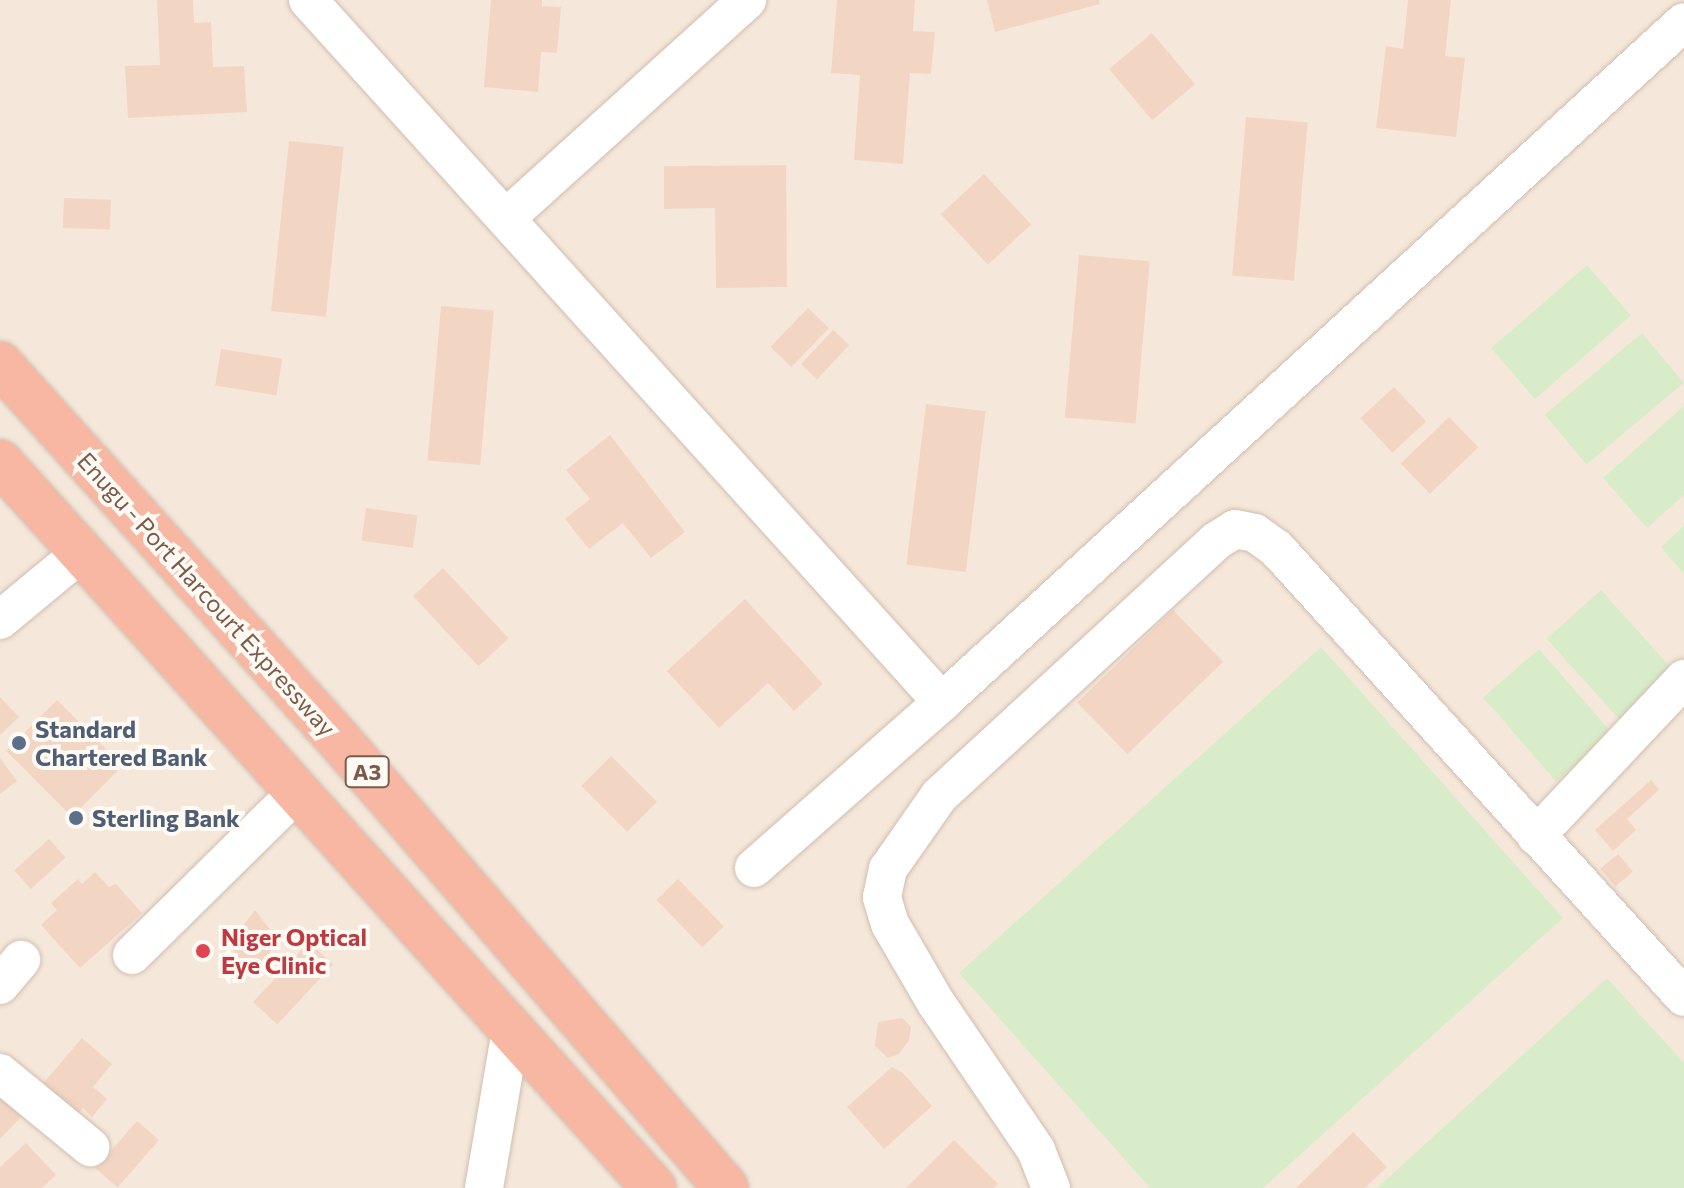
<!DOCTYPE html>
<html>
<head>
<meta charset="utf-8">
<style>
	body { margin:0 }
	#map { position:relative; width:1684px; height:1188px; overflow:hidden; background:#fdf6ec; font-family:Commissioner,sans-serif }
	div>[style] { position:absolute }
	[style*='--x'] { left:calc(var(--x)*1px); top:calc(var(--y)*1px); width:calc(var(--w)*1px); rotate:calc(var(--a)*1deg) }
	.residential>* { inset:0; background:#f5e8da; transform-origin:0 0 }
	.green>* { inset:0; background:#d8ecc9; transform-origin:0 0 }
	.building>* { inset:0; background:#f3d5c3; transform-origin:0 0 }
	.roads { filter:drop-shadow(0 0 2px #d1beb0) drop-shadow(0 0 2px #d1beb0) }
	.minor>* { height:38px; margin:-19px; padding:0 19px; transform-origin:19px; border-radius:19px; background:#fff }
	.highway>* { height:44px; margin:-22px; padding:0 22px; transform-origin:22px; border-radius:22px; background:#f7b7a3 }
	.dots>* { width:22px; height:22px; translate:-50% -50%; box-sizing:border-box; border:4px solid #fffaf3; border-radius:50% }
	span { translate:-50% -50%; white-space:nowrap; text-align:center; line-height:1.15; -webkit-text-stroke:8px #fffaf3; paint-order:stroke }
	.shield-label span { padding:2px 6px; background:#fffaf3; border:2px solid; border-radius:6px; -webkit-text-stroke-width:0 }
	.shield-label { font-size:22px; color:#7a5c4d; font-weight:700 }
	.street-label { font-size:24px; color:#7a5c4d }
	.service-label { font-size:24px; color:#4e5e75; font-weight:700 }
	.left { translate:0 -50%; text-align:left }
	.health-label { font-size:24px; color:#be3a42; font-weight:700 }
</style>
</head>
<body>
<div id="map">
	<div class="residential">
		<i style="left:0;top:0;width:1684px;height:1188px"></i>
	</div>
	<div class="green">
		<i style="left:1587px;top:265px;width:67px;height:127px;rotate:49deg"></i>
		<i style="left:1642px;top:333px;width:65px;height:127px;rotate:50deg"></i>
		<i style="clip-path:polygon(1684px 406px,1684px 495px,1647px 528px,1603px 478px)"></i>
		<i style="clip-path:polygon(1684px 526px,1684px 574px,1661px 547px)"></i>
		<i style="left:1601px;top:590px;width:111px;height:73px;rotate:48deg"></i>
		<i style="clip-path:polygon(1321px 647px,1563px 918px,1263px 1188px,1150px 1188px,959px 973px)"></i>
		<i style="left:1539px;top:649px;width:111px;height:74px;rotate:49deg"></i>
		<i style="clip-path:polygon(1607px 978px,1684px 1063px,1684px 1188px,1377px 1188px)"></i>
	</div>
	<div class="building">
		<i style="clip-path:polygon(157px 0,193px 0,194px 23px,211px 22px,213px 67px,244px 66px,247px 112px,128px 118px,125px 66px,160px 65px)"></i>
		<i style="clip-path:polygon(491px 0,542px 0,542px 6px,561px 7px,557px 53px,541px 52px,538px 92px,484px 87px)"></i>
		<i style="clip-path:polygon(837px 0,915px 0,913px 31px,935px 32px,931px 74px,910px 73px,903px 164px,854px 160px,860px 75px,831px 73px)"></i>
		<i style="clip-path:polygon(987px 0,1099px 0,1100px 4px,995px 32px)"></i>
		<i style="clip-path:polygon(1408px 0,1451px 0,1445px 56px,1465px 58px,1456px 137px,1376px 128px,1386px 46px,1403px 49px)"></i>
		<i style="left:1152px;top:33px;width:67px;height:56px;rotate:50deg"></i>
		<i style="left:1246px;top:117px;width:62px;height:159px;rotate:5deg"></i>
		<i style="left:289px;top:141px;width:55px;height:171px;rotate:6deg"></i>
		<i style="clip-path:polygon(786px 165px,787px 287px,716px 288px,715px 208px,664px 209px,664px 166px)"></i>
		<i style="left:984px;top:174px;width:69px;height:59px;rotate:47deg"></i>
		<i style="left:64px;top:198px;width:47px;height:30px;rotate:2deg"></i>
		<i style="left:1079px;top:255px;width:71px;height:163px;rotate:5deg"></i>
		<i style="left:441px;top:306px;width:53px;height:155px;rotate:5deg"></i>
		<i style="left:808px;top:308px;width:29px;height:54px;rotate:44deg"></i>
		<i style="left:833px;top:330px;width:22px;height:47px;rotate:43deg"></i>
		<i style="left:221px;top:349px;width:62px;height:37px;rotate:9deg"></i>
		<i style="left:1394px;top:387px;width:47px;height:46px;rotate:47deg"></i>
		<i style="left:926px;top:404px;width:60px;height:162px;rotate:7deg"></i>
		<i style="left:1449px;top:417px;width:42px;height:67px;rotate:46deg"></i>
		<i style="clip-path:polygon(610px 435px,685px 532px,651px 558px,623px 523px,589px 549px,565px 519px,590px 499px,566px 470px)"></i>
		<i style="left:366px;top:508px;width:52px;height:33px;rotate:8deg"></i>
		<i style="left:443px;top:568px;width:96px;height:41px;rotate:47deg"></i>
		<i style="clip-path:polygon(745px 599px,823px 684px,794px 711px,768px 683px,719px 728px,667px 671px)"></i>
		<i style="left:1173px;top:610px;width:72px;height:133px;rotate:46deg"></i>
		<i style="clip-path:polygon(0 697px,19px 717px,0 735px)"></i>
		<i style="left:57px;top:700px;width:93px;height:72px;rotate:45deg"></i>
		<i style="left:611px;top:756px;width:65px;height:42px;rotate:45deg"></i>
		<i style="clip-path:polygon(0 758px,17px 781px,0 794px)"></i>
		<i style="clip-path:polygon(1651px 780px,1659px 790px,1627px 819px,1636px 830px,1613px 851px,1595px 830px)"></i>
		<i style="left:49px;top:839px;width:25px;height:47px;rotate:48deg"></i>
		<i style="left:1618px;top:854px;width:23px;height:23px;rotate:50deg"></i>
		<i style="clip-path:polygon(95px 872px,109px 887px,116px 884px,142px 913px,80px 968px,41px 925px,57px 910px,51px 903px,78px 879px,82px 884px)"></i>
		<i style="left:678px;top:879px;width:66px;height:30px;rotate:46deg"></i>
		<i style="clip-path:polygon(255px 910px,278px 940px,266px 958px,247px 971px,229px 944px)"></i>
		<i style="left:309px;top:942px;width:33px;height:82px;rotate:43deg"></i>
		<i style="clip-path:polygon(902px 1018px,911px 1027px,909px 1040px,899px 1054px,888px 1058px,875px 1046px,878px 1022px)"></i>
		<i style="clip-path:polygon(82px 1038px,112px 1064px,93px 1087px,107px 1099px,92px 1117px,83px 1108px,71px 1123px,35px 1093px)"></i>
		<i style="clip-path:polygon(892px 1067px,903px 1073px,932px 1106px,884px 1149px,847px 1107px)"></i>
		<i style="clip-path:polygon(0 1094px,22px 1116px,0 1139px)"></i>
		<i style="left:137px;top:1121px;width:29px;height:63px;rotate:41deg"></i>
		<i style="clip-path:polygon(1353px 1132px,1387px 1167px,1365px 1188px,1296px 1188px)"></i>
		<i style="clip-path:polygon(954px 1140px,998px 1184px,994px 1188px,906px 1188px)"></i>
		<i style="clip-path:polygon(26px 1143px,56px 1175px,42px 1188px,0 1188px,0 1167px)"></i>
	</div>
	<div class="roads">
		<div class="minor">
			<i style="--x:308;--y:0;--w:946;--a:47.91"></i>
			<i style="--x:506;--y:218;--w:325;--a:-42.1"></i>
			<i style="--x:0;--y:620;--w:107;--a:-39.7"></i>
			<i style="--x:1536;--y:836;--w:216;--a:-46.7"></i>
			<i style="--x:754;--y:868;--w:251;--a:-41.4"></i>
			<i style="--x:942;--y:702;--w:1006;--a:-42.5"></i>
			<i style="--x:132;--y:955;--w:229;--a:-44.6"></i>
			<i style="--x:0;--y:985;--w:33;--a:-50"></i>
			<i style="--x:0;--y:1073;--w:117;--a:39.4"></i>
			<i style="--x:484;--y:1188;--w:160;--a:-80.3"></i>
			<i style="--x:1051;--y:1188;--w:41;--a:-111.5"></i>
			<i style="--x:1036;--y:1150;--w:178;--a:-124.2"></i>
			<i style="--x:936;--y:1003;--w:91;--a:-120.2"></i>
			<i style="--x:890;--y:924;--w:28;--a:-107"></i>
			<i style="--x:882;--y:897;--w:29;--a:-78"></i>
			<i style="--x:888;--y:869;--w:89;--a:-55.1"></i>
			<i style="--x:939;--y:796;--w:377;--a:-42.6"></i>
			<i style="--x:1216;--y:541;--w:22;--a:-32"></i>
			<i style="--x:1235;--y:529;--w:20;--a:11"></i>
			<i style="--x:1255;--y:533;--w:27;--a:36"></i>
			<i style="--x:1277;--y:549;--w:605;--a:47.75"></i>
		</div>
		<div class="highway">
			<i style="--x:0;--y:364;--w:506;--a:47.96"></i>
			<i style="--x:339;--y:740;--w:592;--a:49.18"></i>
			<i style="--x:0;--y:462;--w:977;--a:47.99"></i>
		</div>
	</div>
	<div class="dots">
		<i style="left:19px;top:743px;background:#5c6f8a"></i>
		<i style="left:76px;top:818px;background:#5c6f8a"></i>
		<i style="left:203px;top:951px;background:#e0444e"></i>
	</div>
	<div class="shield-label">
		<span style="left:367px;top:772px">A3</span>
	</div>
	<div class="street-label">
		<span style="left:207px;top:594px;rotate:48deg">Enugu - Port Harcourt Expressway</span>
	</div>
	<div class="service-label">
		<span class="left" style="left:35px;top:743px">Standard<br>Chartered Bank</span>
		<span class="left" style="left:92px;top:818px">Sterling Bank</span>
	</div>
	<div class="health-label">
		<span class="left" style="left:221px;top:951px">Niger Optical<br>Eye Clinic</span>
	</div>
</div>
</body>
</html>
